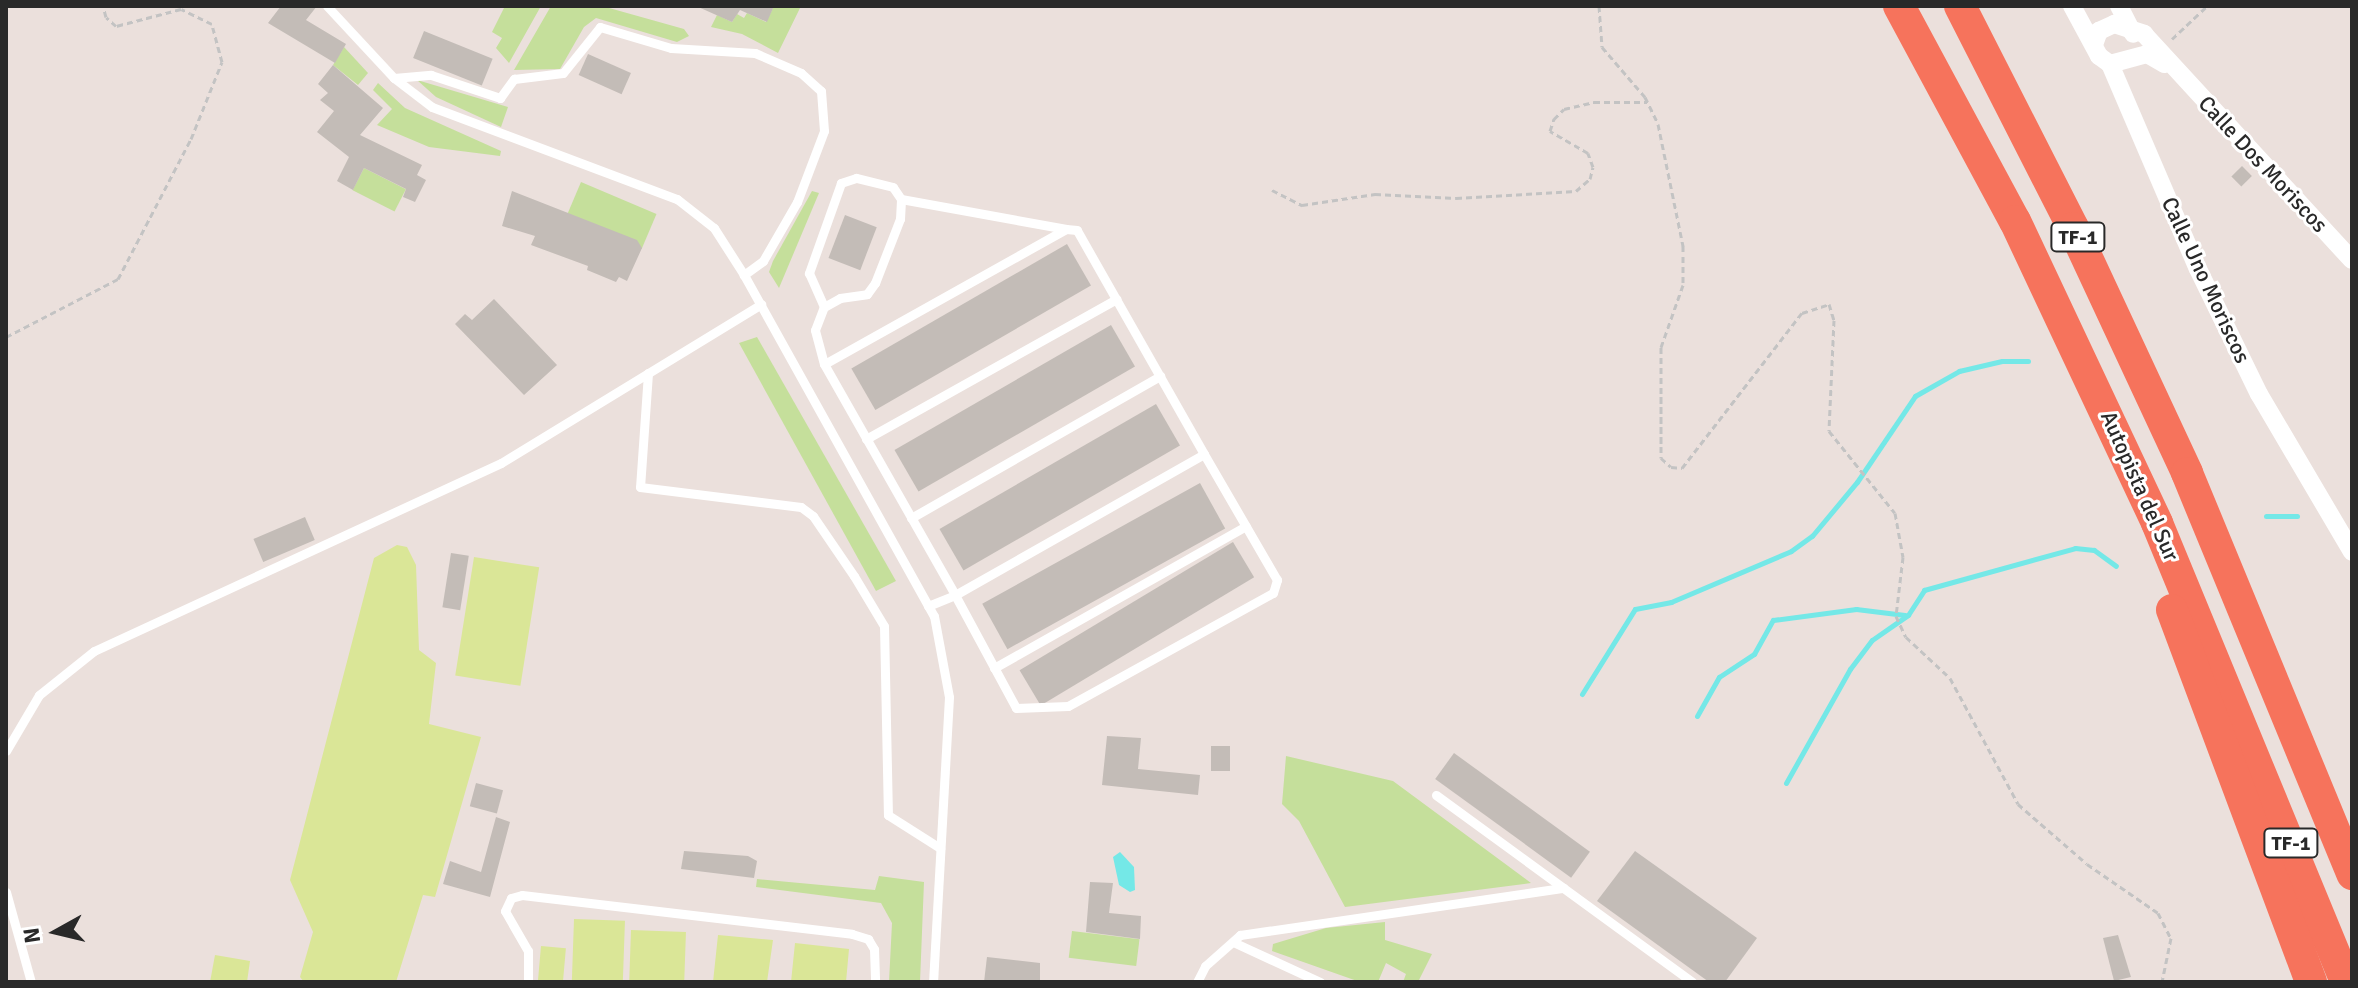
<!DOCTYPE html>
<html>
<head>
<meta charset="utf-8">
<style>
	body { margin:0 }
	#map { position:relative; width:2358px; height:988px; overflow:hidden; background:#ebe0dc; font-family:Signika,sans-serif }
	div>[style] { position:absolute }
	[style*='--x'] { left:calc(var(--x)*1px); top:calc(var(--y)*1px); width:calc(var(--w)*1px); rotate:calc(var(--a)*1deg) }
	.green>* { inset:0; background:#c5df9b; transform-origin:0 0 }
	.pitch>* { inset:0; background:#dae697; transform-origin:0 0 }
	.water>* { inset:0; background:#74e8e7 }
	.stream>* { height:5px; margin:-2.5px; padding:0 2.5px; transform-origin:2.5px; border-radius:2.5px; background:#74e8e7 }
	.building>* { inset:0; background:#c3bcb7; transform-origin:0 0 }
	.path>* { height:3px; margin-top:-1.5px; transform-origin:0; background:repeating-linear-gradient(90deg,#c3c3c3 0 6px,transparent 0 10px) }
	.service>* { height:9px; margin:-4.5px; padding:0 4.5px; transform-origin:4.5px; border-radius:4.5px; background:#fff }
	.minor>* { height:18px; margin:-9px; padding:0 9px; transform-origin:9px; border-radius:9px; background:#fff }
	.motorway>* { height:32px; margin:-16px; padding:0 16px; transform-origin:16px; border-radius:16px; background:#f6735c }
	span { translate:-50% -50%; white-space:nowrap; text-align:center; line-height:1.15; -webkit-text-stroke:6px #fff; paint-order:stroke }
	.shield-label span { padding:2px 6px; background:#fff; border:2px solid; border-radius:6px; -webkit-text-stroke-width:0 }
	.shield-label { font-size:20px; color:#292929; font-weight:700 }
	.street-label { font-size:22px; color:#292929 }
	.frame { position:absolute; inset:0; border:8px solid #292929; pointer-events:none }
	.north { position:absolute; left:16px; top:892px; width:80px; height:80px; -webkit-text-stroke:6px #fff; paint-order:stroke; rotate:262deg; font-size:22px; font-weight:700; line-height:32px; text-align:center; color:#292929 }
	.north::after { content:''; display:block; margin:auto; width:28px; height:36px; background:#292929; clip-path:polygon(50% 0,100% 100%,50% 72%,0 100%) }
</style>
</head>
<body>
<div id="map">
	<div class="green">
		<i style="clip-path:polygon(505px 6px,541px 6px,509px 63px,496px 48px,502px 38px,492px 32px)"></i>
		<i style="clip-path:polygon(551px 6px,602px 6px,684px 29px,689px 36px,677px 42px,596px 18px,584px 27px,560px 69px,514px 70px)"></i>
		<i style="clip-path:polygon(774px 6px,801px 6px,778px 53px,742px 34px,711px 27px,717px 15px,732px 22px,737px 14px,744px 18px,747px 13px,766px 22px)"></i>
		<i style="clip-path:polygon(344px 47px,368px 73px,358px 85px,333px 65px)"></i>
		<i style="clip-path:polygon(417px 80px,508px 107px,501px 127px,436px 97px)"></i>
		<i style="clip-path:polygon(378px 83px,405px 108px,501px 151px,500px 156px,429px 147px,377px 125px,392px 109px,373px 90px)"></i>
		<i style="left:364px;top:168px;width:47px;height:25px;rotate:27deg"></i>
		<i style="left:581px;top:182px;width:82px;height:38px;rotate:23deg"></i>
		<i style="clip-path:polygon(812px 191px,819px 193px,779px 288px,769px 272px,773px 261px)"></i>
		<i style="clip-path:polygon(757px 337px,896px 581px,876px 591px,739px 343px)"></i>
		<i style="clip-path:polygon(1286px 756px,1393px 781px,1531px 883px,1345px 907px,1299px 821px,1282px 804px)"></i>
		<i style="clip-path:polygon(879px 876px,924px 882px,920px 982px,889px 982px,892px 923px,881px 903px,756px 887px,757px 879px,875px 890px)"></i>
		<i style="clip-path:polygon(1385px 922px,1385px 940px,1432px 954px,1418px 982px,1403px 982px,1406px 974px,1386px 963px,1378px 982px,1360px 982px,1272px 951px,1273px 944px,1326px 928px)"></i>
		<i style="left:1072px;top:931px;width:68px;height:27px;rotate:7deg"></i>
	</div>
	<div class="pitch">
		<i style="clip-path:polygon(397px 545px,407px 547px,416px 565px,419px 650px,436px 663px,429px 724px,481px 737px,435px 897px,423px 895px,396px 982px,304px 982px,300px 977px,313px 932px,290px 880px,374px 558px)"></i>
		<i style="left:474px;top:557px;width:66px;height:120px;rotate:9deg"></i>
		<i style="left:574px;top:919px;width:51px;height:63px;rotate:2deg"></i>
		<i style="left:631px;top:930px;width:55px;height:52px;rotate:2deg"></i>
		<i style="clip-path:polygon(718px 935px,773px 940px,767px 982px,713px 982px)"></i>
		<i style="clip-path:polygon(795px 943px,849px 949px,846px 982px,791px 982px)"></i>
		<i style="left:541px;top:946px;width:25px;height:36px;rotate:5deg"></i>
		<i style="clip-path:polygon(215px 955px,250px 961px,247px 982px,210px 982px)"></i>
	</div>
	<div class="water">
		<i style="clip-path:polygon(1120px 852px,1134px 867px,1135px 890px,1130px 892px,1119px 885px,1113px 857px)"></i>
	</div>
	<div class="stream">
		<i style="--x:2266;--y:516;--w:31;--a:0"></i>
		<i style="--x:1582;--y:694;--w:100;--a:-58.1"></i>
		<i style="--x:1635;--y:609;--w:37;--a:-11"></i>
		<i style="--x:1671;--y:602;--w:130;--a:-23"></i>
		<i style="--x:1791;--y:551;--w:26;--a:-36"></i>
		<i style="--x:1812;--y:536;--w:70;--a:-50.2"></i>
		<i style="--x:1857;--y:482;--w:104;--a:-56"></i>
		<i style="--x:1915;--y:396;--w:51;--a:-29.6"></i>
		<i style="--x:1959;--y:371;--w:44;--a:-13.1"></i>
		<i style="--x:2002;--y:361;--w:26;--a:0"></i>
		<i style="--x:1697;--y:716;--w:45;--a:-60.6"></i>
		<i style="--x:1719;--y:677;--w:42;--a:-33.3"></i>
		<i style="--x:1754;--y:654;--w:39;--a:-61"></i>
		<i style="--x:1773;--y:620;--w:84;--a:-7.5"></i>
		<i style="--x:1856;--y:609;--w:49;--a:7"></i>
		<i style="--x:1786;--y:783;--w:131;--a:-60.7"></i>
		<i style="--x:1850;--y:669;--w:36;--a:-53"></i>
		<i style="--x:1872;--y:640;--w:44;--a:-34.8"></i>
		<i style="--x:1908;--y:615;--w:30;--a:-57"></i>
		<i style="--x:1924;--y:590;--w:157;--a:-15.5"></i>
		<i style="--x:2075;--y:548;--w:19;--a:6"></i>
		<i style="--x:2094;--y:550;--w:27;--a:36"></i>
	</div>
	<div class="building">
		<i style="clip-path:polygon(281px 6px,317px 6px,306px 20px,346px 44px,335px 63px,268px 23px)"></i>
		<i style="clip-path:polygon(696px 6px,774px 6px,767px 22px,740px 10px,732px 22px)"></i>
		<i style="left:424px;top:31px;width:74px;height:29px;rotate:22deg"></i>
		<i style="left:588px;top:54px;width:47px;height:23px;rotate:24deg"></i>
		<i style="clip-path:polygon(333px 65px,383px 108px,360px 135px,422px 165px,417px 175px,426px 180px,415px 202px,403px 197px,406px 189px,364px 168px,353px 190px,337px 181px,349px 157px,317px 132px,334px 111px,320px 100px,328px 93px,318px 84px)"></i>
		<i style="left:2242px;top:166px;width:14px;height:15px;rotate:45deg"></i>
		<i style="clip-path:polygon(512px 191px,637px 240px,642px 248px,627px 281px,619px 277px,616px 282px,587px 270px,588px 266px,531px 245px,535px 236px,502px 226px)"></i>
		<i style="left:845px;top:215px;width:34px;height:46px;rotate:21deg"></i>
		<i style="left:1067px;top:244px;width:48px;height:249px;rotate:60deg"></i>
		<i style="clip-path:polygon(494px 299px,557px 365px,524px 395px,455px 324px,465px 314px,472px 320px)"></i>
		<i style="left:1111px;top:325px;width:48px;height:250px;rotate:60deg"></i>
		<i style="left:1156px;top:404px;width:48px;height:250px;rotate:60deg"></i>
		<i style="left:1200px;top:483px;width:52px;height:249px;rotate:61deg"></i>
		<i style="left:305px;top:517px;width:25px;height:56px;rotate:67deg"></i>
		<i style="left:1233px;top:542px;width:41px;height:249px;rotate:59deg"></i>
		<i style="left:451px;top:553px;width:18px;height:55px;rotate:9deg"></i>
		<i style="clip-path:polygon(1107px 736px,1141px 738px,1138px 769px,1200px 775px,1198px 795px,1102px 785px)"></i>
		<i style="left:1211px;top:746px;width:19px;height:25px"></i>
		<i style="left:1454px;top:753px;width:168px;height:32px;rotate:36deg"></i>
		<i style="left:476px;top:783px;width:28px;height:24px;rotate:15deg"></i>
		<i style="clip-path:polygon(496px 817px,510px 822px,490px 897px,443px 884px,450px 861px,481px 872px)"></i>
		<i style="clip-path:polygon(684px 851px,748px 856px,757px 861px,754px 878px,681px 869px)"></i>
		<i style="clip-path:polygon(1635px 851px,1757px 938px,1725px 982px,1709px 982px,1597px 901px)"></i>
		<i style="clip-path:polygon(1090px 882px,1113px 883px,1109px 913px,1141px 916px,1140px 939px,1086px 932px)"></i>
		<i style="clip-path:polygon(2118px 935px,2131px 977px,2114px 981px,2103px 938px)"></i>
		<i style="clip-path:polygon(987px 957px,1040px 963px,1040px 982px,984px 982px)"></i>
	</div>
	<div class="path">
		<i style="--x:1599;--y:6;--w:41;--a:85.8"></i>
		<i style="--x:1602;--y:47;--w:66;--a:49.3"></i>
		<i style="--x:1645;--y:97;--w:30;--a:64"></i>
		<i style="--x:1658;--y:124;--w:125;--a:78.4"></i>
		<i style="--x:1683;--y:246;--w:39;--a:90"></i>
		<i style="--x:1683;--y:285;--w:66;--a:109.5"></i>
		<i style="--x:1661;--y:347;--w:111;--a:90"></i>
		<i style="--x:1661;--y:458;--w:13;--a:42"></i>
		<i style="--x:1671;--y:467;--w:11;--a:5"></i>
		<i style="--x:1682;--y:468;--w:196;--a:-52.3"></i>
		<i style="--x:1802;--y:313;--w:28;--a:-18"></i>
		<i style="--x:1829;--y:304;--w:17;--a:73"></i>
		<i style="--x:1834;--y:320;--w:111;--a:92.6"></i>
		<i style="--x:1829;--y:431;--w:105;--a:51.2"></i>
		<i style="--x:1895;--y:513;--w:45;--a:79.7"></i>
		<i style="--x:1903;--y:557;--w:59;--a:96.8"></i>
		<i style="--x:1896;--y:616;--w:23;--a:65"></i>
		<i style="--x:1906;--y:637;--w:60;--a:43"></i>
		<i style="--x:1950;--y:678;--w:143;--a:61.6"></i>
		<i style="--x:2018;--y:804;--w:91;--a:41"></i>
		<i style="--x:2087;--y:864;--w:86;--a:34.6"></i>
		<i style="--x:2158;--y:913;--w:28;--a:63"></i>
		<i style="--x:2171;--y:938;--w:45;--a:101.6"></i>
		<i style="--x:2172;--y:39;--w:48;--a:-43.3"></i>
		<i style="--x:1272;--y:190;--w:34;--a:27"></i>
		<i style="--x:1302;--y:205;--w:74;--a:-8.6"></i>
		<i style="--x:1375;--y:194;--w:81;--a:2.8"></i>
		<i style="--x:1456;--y:198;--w:120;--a:-3.3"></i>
		<i style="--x:1576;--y:191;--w:18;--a:-41"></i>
		<i style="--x:1590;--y:179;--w:12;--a:-76"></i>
		<i style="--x:1593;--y:167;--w:15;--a:-110"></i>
		<i style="--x:1588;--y:153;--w:44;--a:-149.9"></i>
		<i style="--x:1550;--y:131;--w:13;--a:-72"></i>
		<i style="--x:1554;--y:119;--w:14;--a:-45"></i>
		<i style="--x:1564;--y:109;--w:31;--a:-13"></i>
		<i style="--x:1594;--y:102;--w:53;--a:0"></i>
		<i style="--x:6;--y:337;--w:126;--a:-27.4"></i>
		<i style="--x:118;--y:279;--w:158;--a:-62.5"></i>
		<i style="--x:191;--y:139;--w:83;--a:-68.1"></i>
		<i style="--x:222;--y:62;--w:39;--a:-105"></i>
		<i style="--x:212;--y:24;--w:34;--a:-154"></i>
		<i style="--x:181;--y:9;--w:67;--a:165.3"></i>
		<i style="--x:116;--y:26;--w:13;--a:-138"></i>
		<i style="--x:106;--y:17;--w:11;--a:-105"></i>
	</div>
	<div class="service">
		<i style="--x:327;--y:6;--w:98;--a:47.1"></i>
		<i style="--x:394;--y:78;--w:48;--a:37.3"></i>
		<i style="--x:432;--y:107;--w:262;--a:20.6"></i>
		<i style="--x:677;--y:199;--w:47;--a:38.1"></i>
		<i style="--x:714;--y:228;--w:56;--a:57.4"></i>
		<i style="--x:744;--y:275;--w:390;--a:60.9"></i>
		<i style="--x:934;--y:616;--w:82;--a:79.5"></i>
		<i style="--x:949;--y:697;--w:285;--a:93.2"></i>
		<i style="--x:394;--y:78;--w:37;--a:-5"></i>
		<i style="--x:431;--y:75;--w:73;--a:18.4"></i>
		<i style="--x:500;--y:98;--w:24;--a:-54"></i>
		<i style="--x:514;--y:79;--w:49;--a:-7"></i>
		<i style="--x:563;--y:73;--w:59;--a:-51.2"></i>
		<i style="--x:600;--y:27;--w:74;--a:16.5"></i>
		<i style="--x:671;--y:48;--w:84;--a:3.4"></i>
		<i style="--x:755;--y:53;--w:50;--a:23.5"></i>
		<i style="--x:801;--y:73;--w:27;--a:42"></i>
		<i style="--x:821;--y:91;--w:40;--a:85.7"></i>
		<i style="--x:824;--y:131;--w:76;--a:110.8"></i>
		<i style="--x:797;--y:202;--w:68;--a:120"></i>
		<i style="--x:763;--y:261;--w:24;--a:144"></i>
		<i style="--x:901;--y:199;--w:168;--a:10.3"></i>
		<i style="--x:824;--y:364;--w:35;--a:-105"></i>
		<i style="--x:815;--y:330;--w:25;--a:-69"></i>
		<i style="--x:824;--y:307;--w:18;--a:-29"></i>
		<i style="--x:840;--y:298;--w:27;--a:-8"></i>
		<i style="--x:867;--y:294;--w:14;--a:-54"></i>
		<i style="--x:875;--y:283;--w:69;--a:-68.7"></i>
		<i style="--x:900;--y:219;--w:20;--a:-87"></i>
		<i style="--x:901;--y:199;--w:14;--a:-124"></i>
		<i style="--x:893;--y:187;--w:38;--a:-166"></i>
		<i style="--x:856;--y:178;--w:16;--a:162"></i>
		<i style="--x:841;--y:183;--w:96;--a:109.6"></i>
		<i style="--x:809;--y:273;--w:37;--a:66"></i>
		<i style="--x:648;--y:373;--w:114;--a:94"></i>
		<i style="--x:640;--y:487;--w:162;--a:7.1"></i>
		<i style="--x:801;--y:507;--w:15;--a:37"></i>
		<i style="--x:813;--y:516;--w:73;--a:55.7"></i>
		<i style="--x:854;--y:576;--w:58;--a:59"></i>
		<i style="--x:884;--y:626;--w:189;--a:88.8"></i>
		<i style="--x:888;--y:815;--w:62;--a:32.4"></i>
		<i style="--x:866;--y:439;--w:287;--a:-29.2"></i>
		<i style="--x:911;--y:518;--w:287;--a:-29.7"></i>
		<i style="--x:928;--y:606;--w:29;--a:-22"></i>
		<i style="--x:955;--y:595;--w:286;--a:-29.5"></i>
		<i style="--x:1204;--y:454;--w:257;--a:-119.6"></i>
		<i style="--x:1077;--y:230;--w:11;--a:-175"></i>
		<i style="--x:1066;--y:229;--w:277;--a:150.8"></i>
		<i style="--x:824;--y:364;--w:266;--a:60.4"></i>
		<i style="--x:955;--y:595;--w:128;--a:61.6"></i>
		<i style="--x:1016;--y:708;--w:52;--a:-2.2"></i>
		<i style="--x:1068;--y:706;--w:234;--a:-28.9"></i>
		<i style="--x:1273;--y:593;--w:14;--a:-73"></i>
		<i style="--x:1277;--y:580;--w:146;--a:-120.1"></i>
		<i style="--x:994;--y:668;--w:289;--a:-29.4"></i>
		<i style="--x:6;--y:751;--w:65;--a:-59.5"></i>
		<i style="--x:39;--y:695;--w:70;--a:-38.7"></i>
		<i style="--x:94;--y:651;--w:448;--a:-24.8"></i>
		<i style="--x:501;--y:463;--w:305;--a:-31.4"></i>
		<i style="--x:1436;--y:795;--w:317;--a:36.1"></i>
		<i style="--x:6;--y:892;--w:93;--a:74.5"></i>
		<i style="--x:1233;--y:942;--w:96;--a:24.7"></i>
		<i style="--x:528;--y:982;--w:31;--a:-90"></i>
		<i style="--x:528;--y:951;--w:46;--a:-119.9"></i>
		<i style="--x:505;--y:911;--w:14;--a:-65"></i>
		<i style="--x:511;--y:898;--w:11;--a:-15"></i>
		<i style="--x:522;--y:895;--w:332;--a:6.7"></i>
		<i style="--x:852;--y:934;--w:17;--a:17"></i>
		<i style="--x:868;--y:939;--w:12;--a:59"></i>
		<i style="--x:874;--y:949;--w:33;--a:88"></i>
		<i style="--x:1197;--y:982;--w:18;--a:-63"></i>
		<i style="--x:1205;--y:966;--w:47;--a:-41.5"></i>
		<i style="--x:1240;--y:935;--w:327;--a:-8.3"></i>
	</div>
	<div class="minor">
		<i style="--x:2072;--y:6;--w:57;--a:61.6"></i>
		<i style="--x:2099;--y:56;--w:14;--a:36"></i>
		<i style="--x:2110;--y:64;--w:223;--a:66.8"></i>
		<i style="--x:2198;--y:269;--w:139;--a:64"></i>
		<i style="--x:2259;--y:394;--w:183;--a:59.5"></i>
		<i style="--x:2119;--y:6;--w:31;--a:63"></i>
		<i style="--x:2095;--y:42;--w:12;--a:-70"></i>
		<i style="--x:2099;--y:31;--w:17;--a:-25"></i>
		<i style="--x:2114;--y:24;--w:32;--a:18"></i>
		<i style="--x:2144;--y:34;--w:307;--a:47.4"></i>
		<i style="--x:2110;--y:64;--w:38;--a:-15"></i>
		<i style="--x:2147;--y:54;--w:20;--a:30"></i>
	</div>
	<div class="motorway">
		<i style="--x:1899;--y:6;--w:244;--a:61.7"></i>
		<i style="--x:2015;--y:221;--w:334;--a:64.8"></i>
		<i style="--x:2157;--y:523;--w:496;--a:67.6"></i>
		<i style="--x:1960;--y:6;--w:249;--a:63"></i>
		<i style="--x:2073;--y:228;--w:270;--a:65"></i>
		<i style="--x:2187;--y:473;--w:434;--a:67.6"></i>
		<i style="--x:2172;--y:610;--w:397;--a:69.5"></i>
	</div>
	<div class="shield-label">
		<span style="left:2078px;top:237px">TF-1</span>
		<span style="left:2291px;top:843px">TF-1</span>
	</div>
	<div class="street-label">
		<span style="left:2263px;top:164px;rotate:47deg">Calle Dos Moriscos</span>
		<span style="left:2206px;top:280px;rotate:65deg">Calle Uno Moriscos</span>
		<span style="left:2140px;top:486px;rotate:66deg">Autopista del Sur</span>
	</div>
	<div class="frame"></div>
	<div class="north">N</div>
</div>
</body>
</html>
